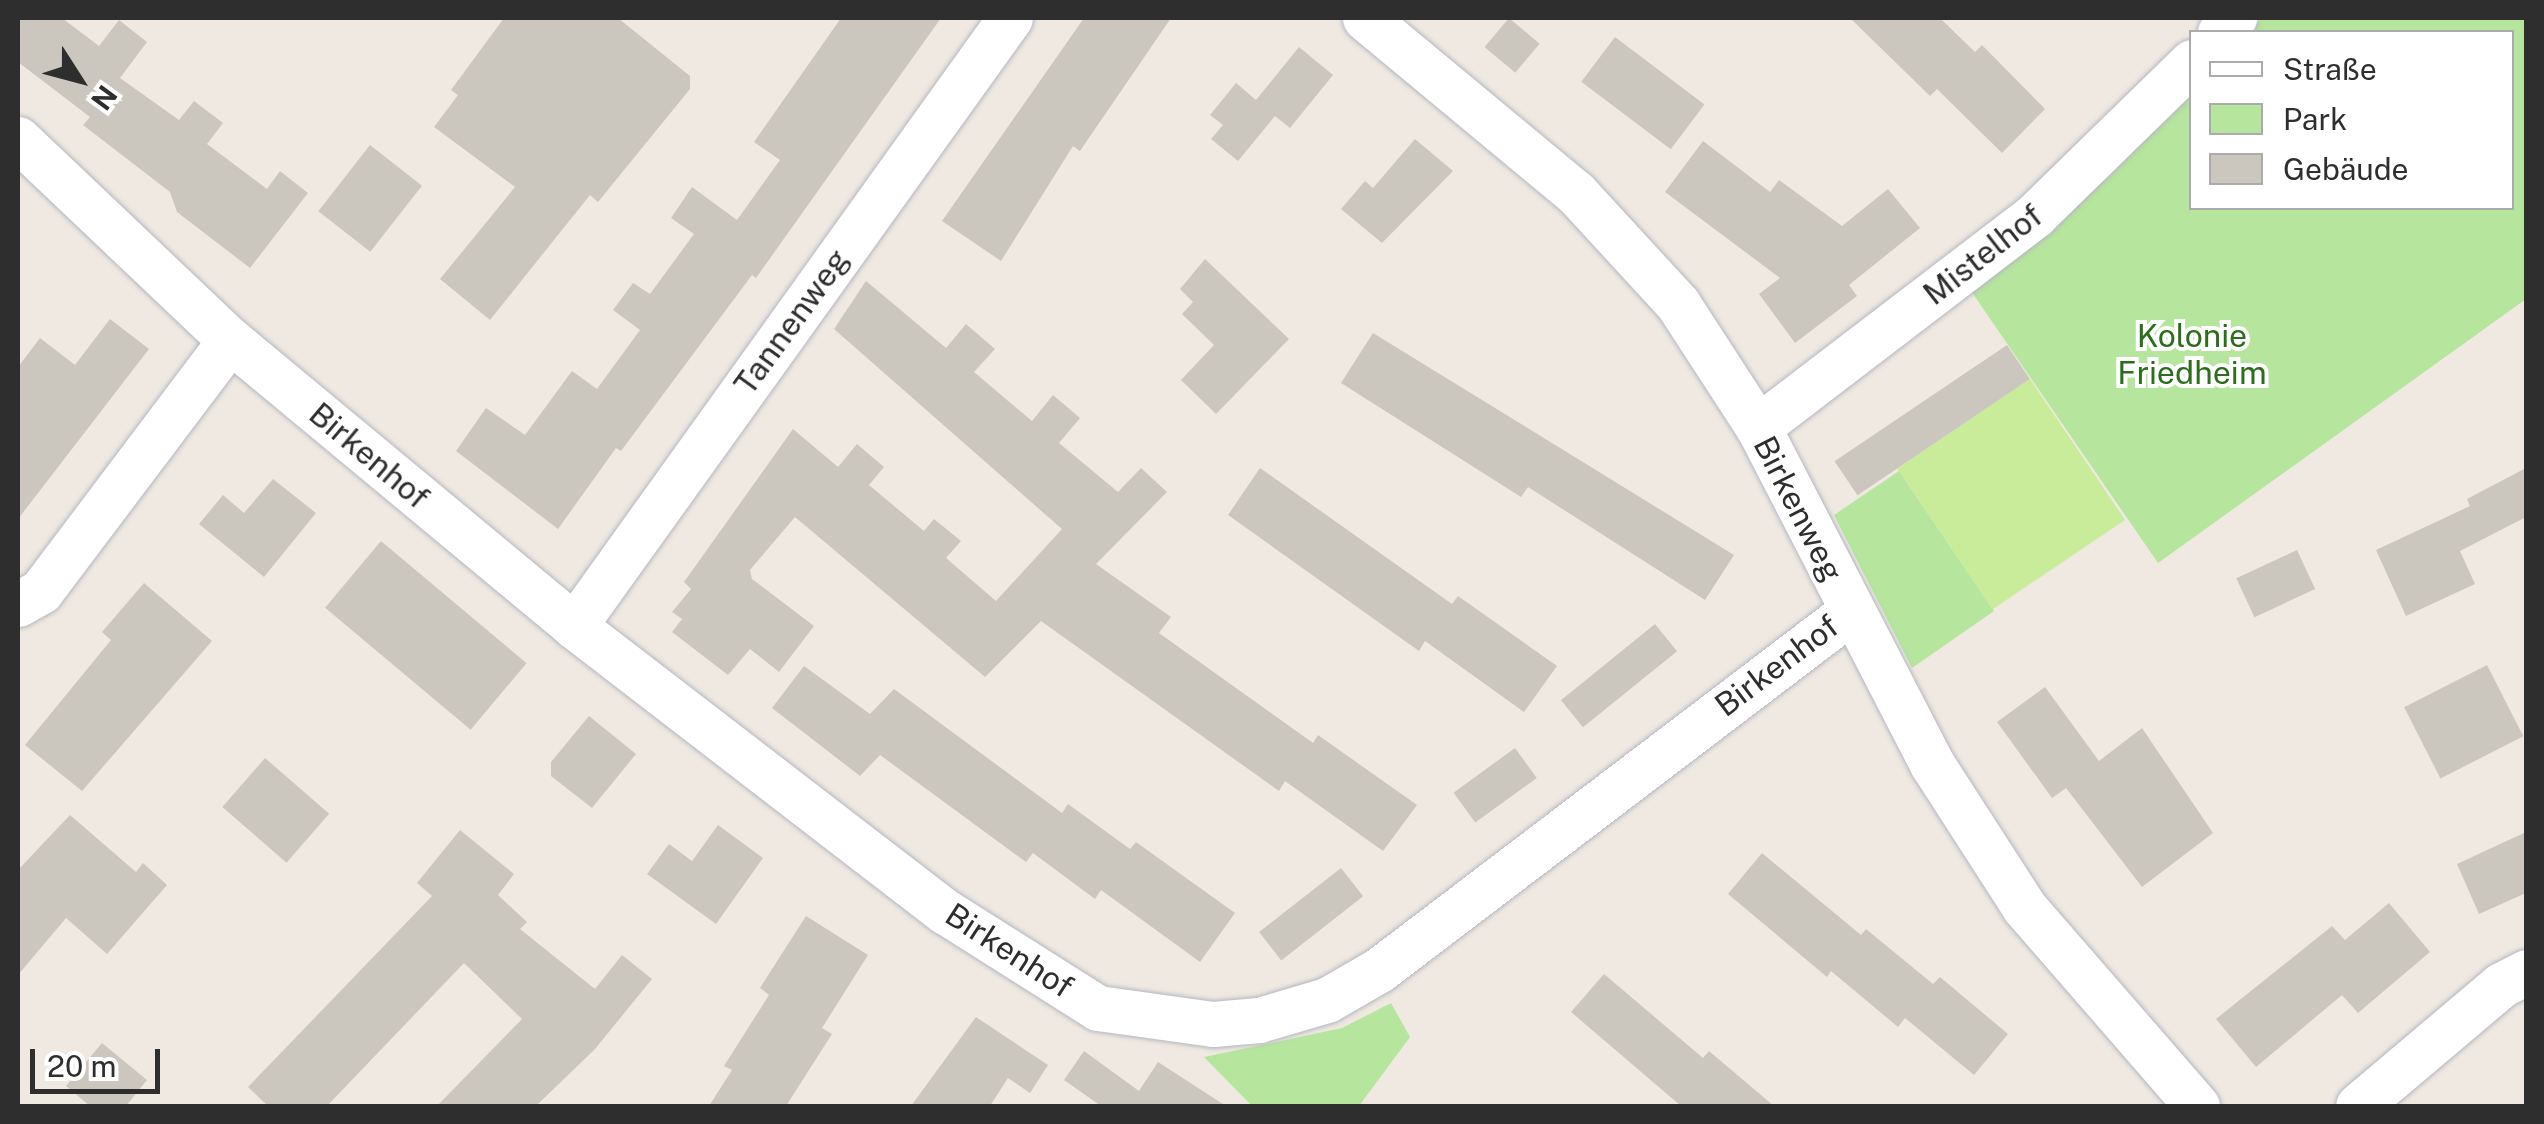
<!DOCTYPE html>
<html>
<head>
<meta charset="utf-8">
<style>
	body { margin:0 }
	#map { position:relative; width:2544px; height:1124px; overflow:hidden; background:#efe9e1; font-family:"Public Sans",sans-serif }
	div>[style] { position:absolute }
	[style*='--x'] { left:calc(var(--x)*1px); top:calc(var(--y)*1px); width:calc(var(--w)*1px); rotate:calc(var(--a)*1deg) }
	.green>* { inset:0; background:#b6e59e }
	.pitch>* { inset:0; background:#c9ec9a; transform-origin:0 0 }
	.building>* { inset:0; background:#cbc7bf; transform-origin:0 0 }
	.roads { filter:drop-shadow(0 0 2px #b4b7c1) drop-shadow(0 0 2px #b4b7c1) }
	.minor>* { height:45px; margin:-22.5px; padding:0 22.5px; transform-origin:22.5px; border-radius:22.5px; background:#fff }
	span { translate:-50% -50%; white-space:nowrap; text-align:center; line-height:1.15; -webkit-text-stroke:8px #fff; paint-order:stroke }
	.street-label { font-size:32px; color:#2e2e2e }
	.park-label { font-size:32px; color:#2c6e1b }
	.frame { position:absolute; inset:0; border:20px solid #2e2e2e; pointer-events:none }
	.legend { position:absolute; left:2189px; top:30px; width:325px; height:180px; box-sizing:border-box; background:#fff; border:2px solid #ababab; margin:0; padding:12px 18px; list-style:none; font-size:30px; color:#2e2e2e }
	.legend li { display:flex; align-items:center; gap:20px; height:50px }
	.legend b { width:50px; border:2px solid #ababab }
	.north { position:absolute; left:30px; top:30px; width:100px; height:100px; -webkit-text-stroke:8px #fff; paint-order:stroke; rotate:126deg; font-size:28px; font-weight:700; line-height:40px; text-align:center; color:#2e2e2e }
	.north::after { content:''; display:block; margin:auto; width:35px; height:45px; background:#2e2e2e; clip-path:polygon(50% 0,100% 100%,50% 72%,0 100%) }
	.scale { position:absolute; left:30px; top:1049px; width:130px; height:45px; box-sizing:border-box; border:5px solid #2e2e2e; border-top:0; padding-left:12px; font-size:30px; line-height:35px; white-space:nowrap; color:#2e2e2e; -webkit-text-stroke:8px #fff; paint-order:stroke }
</style>
</head>
<body>
<div id="map">
	<div class="green">
		<i style="clip-path:polygon(2262px 18px,2526px 18px,2526px 299px,2158px 563px,1971px 291px,2109px 177px,2191px 92px,2192px 208px,2512px 208px,2512px 32px,2249px 32px)"></i>
		<i style="clip-path:polygon(1899px 471px,1994px 611px,1912px 668px,1834px 515px)"></i>
		<i style="clip-path:polygon(1391px 1003px,1410px 1037px,1359px 1106px,1252px 1106px,1204px 1057px,1342px 1028px)"></i>
	</div>
	<div class="pitch">
		<i style="left:2030px;top:379px;width:170px;height:160px;rotate:56deg"></i>
	</div>
	<div class="building">
		<i style="clip-path:polygon(18px 18px,62px 18px,99px 46px,119px 20px,147px 42px,120px 78px,179px 120px,194px 101px,223px 123px,207px 144px,267px 189px,280px 171px,308px 193px,250px 268px,177px 212px,170px 192px,83px 125px,90px 117px,18px 62px)"></i>
		<i style="clip-path:polygon(504px 18px,618px 18px,690px 76px,690px 89px,598px 202px,590px 195px,490px 320px,440px 279px,515px 187px,434px 127px,458px 95px,451px 90px)"></i>
		<i style="clip-path:polygon(841px 18px,941px 18px,756px 278px,752px 275px,621px 451px,616px 448px,558px 529px,456px 451px,486px 408px,525px 435px,572px 371px,597px 389px,640px 330px,613px 310px,633px 283px,650px 294px,694px 234px,671px 218px,692px 187px,737px 220px,780px 160px,754px 142px)"></i>
		<i style="clip-path:polygon(1084px 18px,1171px 18px,1080px 151px,1073px 146px,1001px 261px,942px 221px)"></i>
		<i style="left:1509px;top:18px;width:40px;height:38px;rotate:40deg"></i>
		<i style="clip-path:polygon(1850px 18px,1940px 18px,1975px 52px,1982px 45px,2045px 109px,2002px 153px,1937px 89px,1930px 96px)"></i>
		<i style="left:1615px;top:37px;width:112px;height:56px;rotate:37deg"></i>
		<i style="clip-path:polygon(1299px 47px,1333px 75px,1290px 128px,1275px 116px,1238px 161px,1211px 139px,1223px 125px,1210px 115px,1236px 83px,1256px 100px)"></i>
		<i style="clip-path:polygon(1415px 139px,1453px 171px,1382px 243px,1341px 209px,1365px 181px,1373px 188px)"></i>
		<i style="clip-path:polygon(1703px 141px,1770px 192px,1779px 180px,1842px 226px,1888px 189px,1920px 228px,1849px 285px,1857px 296px,1795px 343px,1759px 294px,1780px 278px,1665px 192px)"></i>
		<i style="left:370px;top:145px;width:66px;height:84px;rotate:38deg"></i>
		<i style="clip-path:polygon(1205px 259px,1289px 339px,1216px 414px,1181px 380px,1214px 345px,1182px 314px,1193px 302px,1180px 289px)"></i>
		<i style="clip-path:polygon(866px 281px,946px 348px,966px 324px,995px 349px,974px 372px,1032px 421px,1053px 395px,1080px 418px,1059px 443px,1118px 492px,1141px 468px,1167px 492px,1096px 564px,1171px 617px,1159px 633px,1313px 743px,1318px 735px,1417px 805px,1383px 851px,1285px 781px,1279px 791px,1041px 621px,985px 677px,795px 517px,750px 570px,752px 579px,814px 626px,779px 672px,750px 649px,728px 675px,672px 632px,682px 619px,672px 612px,691px 589px,684px 582px,793px 429px,838px 467px,857px 444px,884px 467px,869px 485px,924px 531px,934px 519px,961px 541px,946px 558px,996px 601px,1062px 529px,834px 329px)"></i>
		<i style="clip-path:polygon(110px 319px,149px 349px,18px 519px,18px 367px,40px 338px,75px 365px)"></i>
		<i style="clip-path:polygon(1373px 333px,1734px 555px,1705px 600px,1528px 487px,1521px 497px,1341px 383px)"></i>
		<i style="left:2007px;top:345px;width:41px;height:208px;rotate:56deg"></i>
		<i style="clip-path:polygon(1260px 468px,1452px 604px,1458px 596px,1557px 666px,1524px 712px,1425px 641px,1419px 651px,1228px 515px)"></i>
		<i style="clip-path:polygon(2526px 468px,2526px 517px,2460px 551px,2475px 584px,2406px 616px,2376px 550px,2470px 506px,2467px 499px)"></i>
		<i style="clip-path:polygon(273px 479px,316px 513px,264px 577px,199px 524px,223px 495px,244px 513px)"></i>
		<i style="left:381px;top:541px;width:190px;height:87px;rotate:40deg"></i>
		<i style="left:2297px;top:550px;width:43px;height:67px;rotate:65deg"></i>
		<i style="clip-path:polygon(144px 583px,212px 641px,82px 791px,25px 745px,111px 640px,102px 632px)"></i>
		<i style="left:1655px;top:624px;width:35px;height:121px;rotate:51deg"></i>
		<i style="left:2487px;top:665px;width:80px;height:93px;rotate:63deg"></i>
		<i style="clip-path:polygon(804px 666px,870px 714px,894px 689px,1062px 813px,1068px 804px,1130px 849px,1136px 842px,1235px 913px,1200px 962px,1101px 890px,1095px 899px,1033px 853px,1026px 862px,880px 755px,860px 776px,772px 708px)"></i>
		<i style="clip-path:polygon(2045px 687px,2099px 761px,2142px 728px,2213px 833px,2142px 887px,2066px 788px,2052px 798px,1997px 722px)"></i>
		<i style="clip-path:polygon(589px 716px,636px 754px,592px 808px,551px 776px,551px 762px)"></i>
		<i style="left:1515px;top:748px;width:37px;height:76px;rotate:54deg"></i>
		<i style="left:265px;top:758px;width:85px;height:65px;rotate:41deg"></i>
		<i style="clip-path:polygon(70px 815px,136px 872px,143px 863px,167px 885px,107px 954px,66px 918px,18px 975px,18px 870px)"></i>
		<i style="clip-path:polygon(718px 825px,763px 858px,716px 924px,647px 874px,669px 844px,692px 861px)"></i>
		<i style="clip-path:polygon(460px 830px,514px 874px,498px 895px,527px 922px,520px 929px,595px 989px,622px 955px,652px 979px,595px 1049px,536px 1106px,437px 1106px,522px 1019px,464px 963px,327px 1106px,268px 1106px,248px 1087px,432px 896px,417px 883px)"></i>
		<i style="clip-path:polygon(2526px 832px,2526px 893px,2479px 914px,2457px 864px)"></i>
		<i style="clip-path:polygon(1762px 853px,1861px 935px,1866px 929px,1933px 984px,1940px 977px,2008px 1034px,1974px 1075px,1905px 1018px,1898px 1027px,1831px 971px,1827px 977px,1728px 894px)"></i>
		<i style="left:1341px;top:868px;width:36px;height:104px;rotate:52deg"></i>
		<i style="clip-path:polygon(2389px 903px,2430px 952px,2358px 1013px,2342px 995px,2256px 1067px,2216px 1019px,2332px 926px,2345px 940px)"></i>
		<i style="clip-path:polygon(806px 916px,868px 955px,822px 1028px,832px 1034px,786px 1106px,709px 1106px,732px 1070px,724px 1066px,769px 995px,760px 988px)"></i>
		<i style="clip-path:polygon(1604px 974px,1703px 1058px,1709px 1051px,1774px 1106px,1681px 1106px,1571px 1012px)"></i>
		<i style="clip-path:polygon(976px 1017px,1048px 1065px,1030px 1093px,1008px 1078px,990px 1106px,911px 1106px)"></i>
		<i style="clip-path:polygon(102px 1043px,147px 1080px,126px 1106px,90px 1106px,66px 1086px)"></i>
		<i style="clip-path:polygon(1084px 1051px,1139px 1091px,1158px 1062px,1226px 1106px,1101px 1106px,1064px 1080px)"></i>
	</div>
	<div class="roads">
		<div class="minor">
			<i style="--x:1365;--y:18;--w:274;--a:39.7"></i>
			<i style="--x:1576;--y:193;--w:151;--a:47.4"></i>
			<i style="--x:1678;--y:304;--w:147;--a:57"></i>
			<i style="--x:1758;--y:427;--w:379;--a:62.7"></i>
			<i style="--x:1932;--y:764;--w:170;--a:57.2"></i>
			<i style="--x:2024;--y:907;--w:264;--a:49"></i>
			<i style="--x:2220;--y:32;--w:20;--a:-45"></i>
			<i style="--x:18;--y:139;--w:292;--a:43.5"></i>
			<i style="--x:230;--y:340;--w:447;--a:39.7"></i>
			<i style="--x:574;--y:626;--w:469;--a:37.6"></i>
			<i style="--x:946;--y:912;--w:180;--a:32.3"></i>
			<i style="--x:1098;--y:1008;--w:116;--a:7.9"></i>
			<i style="--x:1213;--y:1024;--w:46;--a:-5"></i>
			<i style="--x:1259;--y:1020;--w:71;--a:-16.4"></i>
			<i style="--x:1327;--y:1000;--w:60;--a:-30"></i>
			<i style="--x:1379;--y:970;--w:592;--a:-37.24"></i>
			<i style="--x:1758;--y:427;--w:349;--a:-37.4"></i>
			<i style="--x:2035;--y:215;--w:219;--a:-44.3"></i>
			<i style="--x:18;--y:604;--w:26;--a:-29"></i>
			<i style="--x:41;--y:591;--w:314;--a:-53"></i>
			<i style="--x:574;--y:626;--w:748;--a:-54.36"></i>
			<i style="--x:2358;--y:1106;--w:187;--a:-40.2"></i>
			<i style="--x:2501;--y:985;--w:28;--a:-27"></i>
		</div>
	</div>
	<div class="street-label">
		<span style="left:1983px;top:255px;rotate:-38deg">Mistelhof</span>
		<span style="left:792px;top:322px;rotate:-54deg">Tannenweg</span>
		<span style="left:369px;top:456px;rotate:40deg">Birkenhof</span>
		<span style="left:1798px;top:509px;rotate:63deg">Birkenweg</span>
		<span style="left:1777px;top:666px;rotate:-37deg">Birkenhof</span>
		<span style="left:1009px;top:951px;rotate:33deg">Birkenhof</span>
	</div>
	<div class="park-label">
		<span style="left:2192px;top:355px">Kolonie<br>Friedheim</span>
	</div>
	<div class="frame"></div>
	<ul class="legend">
	<li><b style="height:12px;background:#fff"></b>Straße</li>
	<li><b style="height:28px;background:#b6e59e"></b>Park</li>
	<li><b style="height:28px;background:#cbc7bf"></b>Gebäude</li>
	</ul>
	<div class="north">N</div>
	<div class="scale">20 m</div>
</div>
</body>
</html>
